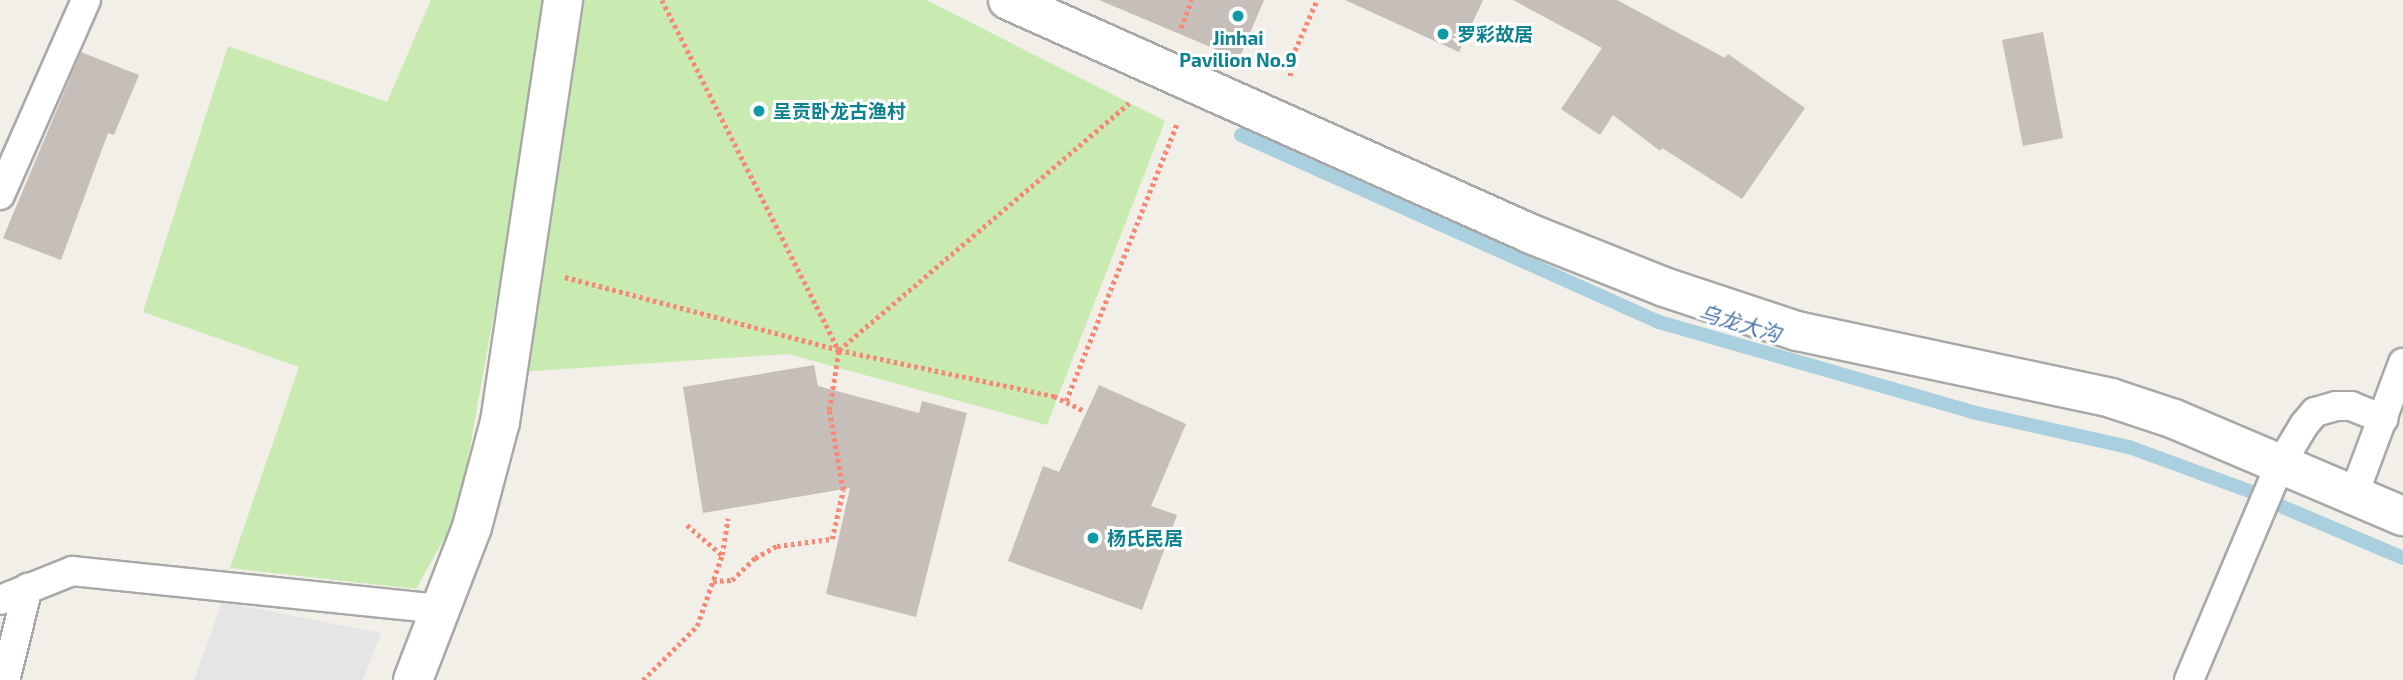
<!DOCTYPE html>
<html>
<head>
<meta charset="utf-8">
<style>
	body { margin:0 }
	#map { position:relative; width:2403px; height:680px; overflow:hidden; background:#f1efe8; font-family:"Exo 2","Noto Sans SC",sans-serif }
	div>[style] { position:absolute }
	.grass>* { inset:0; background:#c9eab0 }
	.parking>* { inset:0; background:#e5e5e5 }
	.stream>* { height:14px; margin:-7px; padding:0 7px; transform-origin:7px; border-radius:7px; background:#aacfde }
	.building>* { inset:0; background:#c6beb8 }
	.path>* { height:4.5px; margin-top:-2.25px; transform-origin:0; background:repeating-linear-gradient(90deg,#f88773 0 3.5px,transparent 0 7px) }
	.roads { filter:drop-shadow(2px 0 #a8a8a8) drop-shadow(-2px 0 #a8a8a8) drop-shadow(0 2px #a8a8a8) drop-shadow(0 -2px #a8a8a8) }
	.service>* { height:28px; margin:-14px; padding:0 14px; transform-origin:14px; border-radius:14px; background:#fff }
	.pedestrian>* { height:38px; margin:-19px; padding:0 19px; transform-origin:19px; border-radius:19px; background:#fff }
	.dots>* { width:19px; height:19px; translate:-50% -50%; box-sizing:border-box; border:4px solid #fff; border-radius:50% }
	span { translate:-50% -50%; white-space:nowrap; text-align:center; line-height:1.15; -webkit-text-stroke:6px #fff; paint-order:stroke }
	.culture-label { font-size:19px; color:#0d838f; font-weight:700 }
	.left { translate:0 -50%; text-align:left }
	.water-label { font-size:21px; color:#4b75a9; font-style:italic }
</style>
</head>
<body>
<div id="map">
	<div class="grass">
		<div style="clip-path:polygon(431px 0,550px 0,458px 514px,416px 589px,230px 568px,299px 367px,143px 312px,228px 46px,387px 102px)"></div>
		<div style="clip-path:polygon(581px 0,926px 0,1165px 121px,1047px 425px,788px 354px,520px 372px)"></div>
	</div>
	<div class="parking">
		<div style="clip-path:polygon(222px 602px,381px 633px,363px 680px,194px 680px)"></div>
	</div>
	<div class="stream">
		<div style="left:1241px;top:135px;width:458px;rotate:24.1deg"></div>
		<div style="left:1659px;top:322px;width:326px;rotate:16deg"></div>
		<div style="left:1972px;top:412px;width:161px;rotate:12.6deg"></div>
		<div style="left:2129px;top:447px;width:128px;rotate:20.1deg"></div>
		<div style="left:2283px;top:507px;width:130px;rotate:23deg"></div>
	</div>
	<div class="building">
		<div style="clip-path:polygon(1099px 0,1264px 0,1239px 59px)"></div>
		<div style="clip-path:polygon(1345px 0,1483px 0,1459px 52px)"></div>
		<div style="clip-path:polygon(1513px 0,1617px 0,1725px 58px,1728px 54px,1805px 108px,1742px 199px,1662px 148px,1660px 151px,1613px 115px,1600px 135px,1561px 109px,1602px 48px)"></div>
		<div style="clip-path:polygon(2043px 32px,2063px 138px,2023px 146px,2002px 40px)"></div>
		<div style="clip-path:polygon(81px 52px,139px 75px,114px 135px,108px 133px,61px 260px,3px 238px)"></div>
		<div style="clip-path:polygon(814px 365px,818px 386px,919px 413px,922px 401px,967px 413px,916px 617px,826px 594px,850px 488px,703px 513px,683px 387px)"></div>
		<div style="clip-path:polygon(1099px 385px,1186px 424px,1151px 506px,1177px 515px,1142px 610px,1008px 561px,1043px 466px,1059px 472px)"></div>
	</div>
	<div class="path">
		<div style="left:662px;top:0;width:392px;rotate:63.2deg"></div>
		<div style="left:839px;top:350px;width:381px;rotate:-40.4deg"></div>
		<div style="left:1181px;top:28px;width:30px;rotate:-70deg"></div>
		<div style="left:1290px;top:76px;width:19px;rotate:-84deg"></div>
		<div style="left:1292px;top:57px;width:62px;rotate:-66.3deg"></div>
		<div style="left:565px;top:277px;width:284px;rotate:14.9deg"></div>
		<div style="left:839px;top:350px;width:220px;rotate:12.1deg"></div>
		<div style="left:1054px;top:396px;width:34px;rotate:26deg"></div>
		<div style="left:1066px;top:401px;width:299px;rotate:-68.2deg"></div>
		<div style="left:687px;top:525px;width:46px;rotate:40.6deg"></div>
		<div style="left:713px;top:581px;width:19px;rotate:-3deg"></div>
		<div style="left:732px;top:580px;width:32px;rotate:-44deg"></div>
		<div style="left:755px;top:558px;width:25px;rotate:-29deg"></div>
		<div style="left:777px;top:546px;width:55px;rotate:-7.3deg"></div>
		<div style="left:832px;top:539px;width:50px;rotate:-77.3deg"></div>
		<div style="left:843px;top:490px;width:81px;rotate:-99.9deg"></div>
		<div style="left:829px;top:410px;width:61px;rotate:-80.5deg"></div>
		<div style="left:643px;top:680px;width:76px;rotate:-45deg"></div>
		<div style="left:697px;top:626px;width:75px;rotate:-70.6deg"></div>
		<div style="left:722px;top:555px;width:37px;rotate:-81deg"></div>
	</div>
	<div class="roads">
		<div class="service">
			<div style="left:0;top:195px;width:213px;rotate:-66.2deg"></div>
			<div style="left:2354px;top:494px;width:140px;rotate:-69.5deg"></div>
			<div style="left:0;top:600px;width:78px;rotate:-21.9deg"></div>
			<div style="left:72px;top:571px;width:369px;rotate:5.9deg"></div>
			<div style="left:5px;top:680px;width:95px;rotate:-76deg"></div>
			<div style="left:2189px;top:680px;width:233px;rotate:-67.1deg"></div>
			<div style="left:2280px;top:465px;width:47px;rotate:-59deg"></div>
			<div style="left:2304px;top:425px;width:17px;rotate:-50deg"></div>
			<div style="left:2315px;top:412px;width:22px;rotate:-16deg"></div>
			<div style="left:2336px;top:406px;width:15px"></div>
			<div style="left:2351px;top:406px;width:35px;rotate:22deg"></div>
		</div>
		<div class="pedestrian">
			<div style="left:1008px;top:0;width:573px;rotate:24.1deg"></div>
			<div style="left:1531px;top:234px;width:143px;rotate:21.7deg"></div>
			<div style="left:1664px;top:287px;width:140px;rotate:18.3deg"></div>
			<div style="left:1797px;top:331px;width:321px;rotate:12deg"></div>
			<div style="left:2111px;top:398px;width:66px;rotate:18.4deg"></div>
			<div style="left:2174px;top:419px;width:249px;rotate:23deg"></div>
			<div style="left:413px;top:680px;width:164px;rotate:-68.9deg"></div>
			<div style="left:472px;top:527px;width:109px;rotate:-75.1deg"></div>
			<div style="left:500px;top:422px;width:427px;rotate:-81.5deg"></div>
		</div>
	</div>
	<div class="dots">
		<div style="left:1238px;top:16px;background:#0f9aa8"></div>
		<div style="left:1443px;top:34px;background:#0f9aa8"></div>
		<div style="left:759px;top:111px;background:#0f9aa8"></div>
		<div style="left:1093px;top:538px;background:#0f9aa8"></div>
	</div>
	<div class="culture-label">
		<span class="left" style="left:1457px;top:34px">罗彩故居</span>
		<span style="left:1238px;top:49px">Jinhai<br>Pavilion No.9</span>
		<span class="left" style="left:773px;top:111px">呈贡卧龙古渔村</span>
		<span class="left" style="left:1107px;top:538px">杨氏民居</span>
	</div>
	<div class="water-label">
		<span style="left:1740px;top:323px;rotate:16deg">乌龙大沟</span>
	</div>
</div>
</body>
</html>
